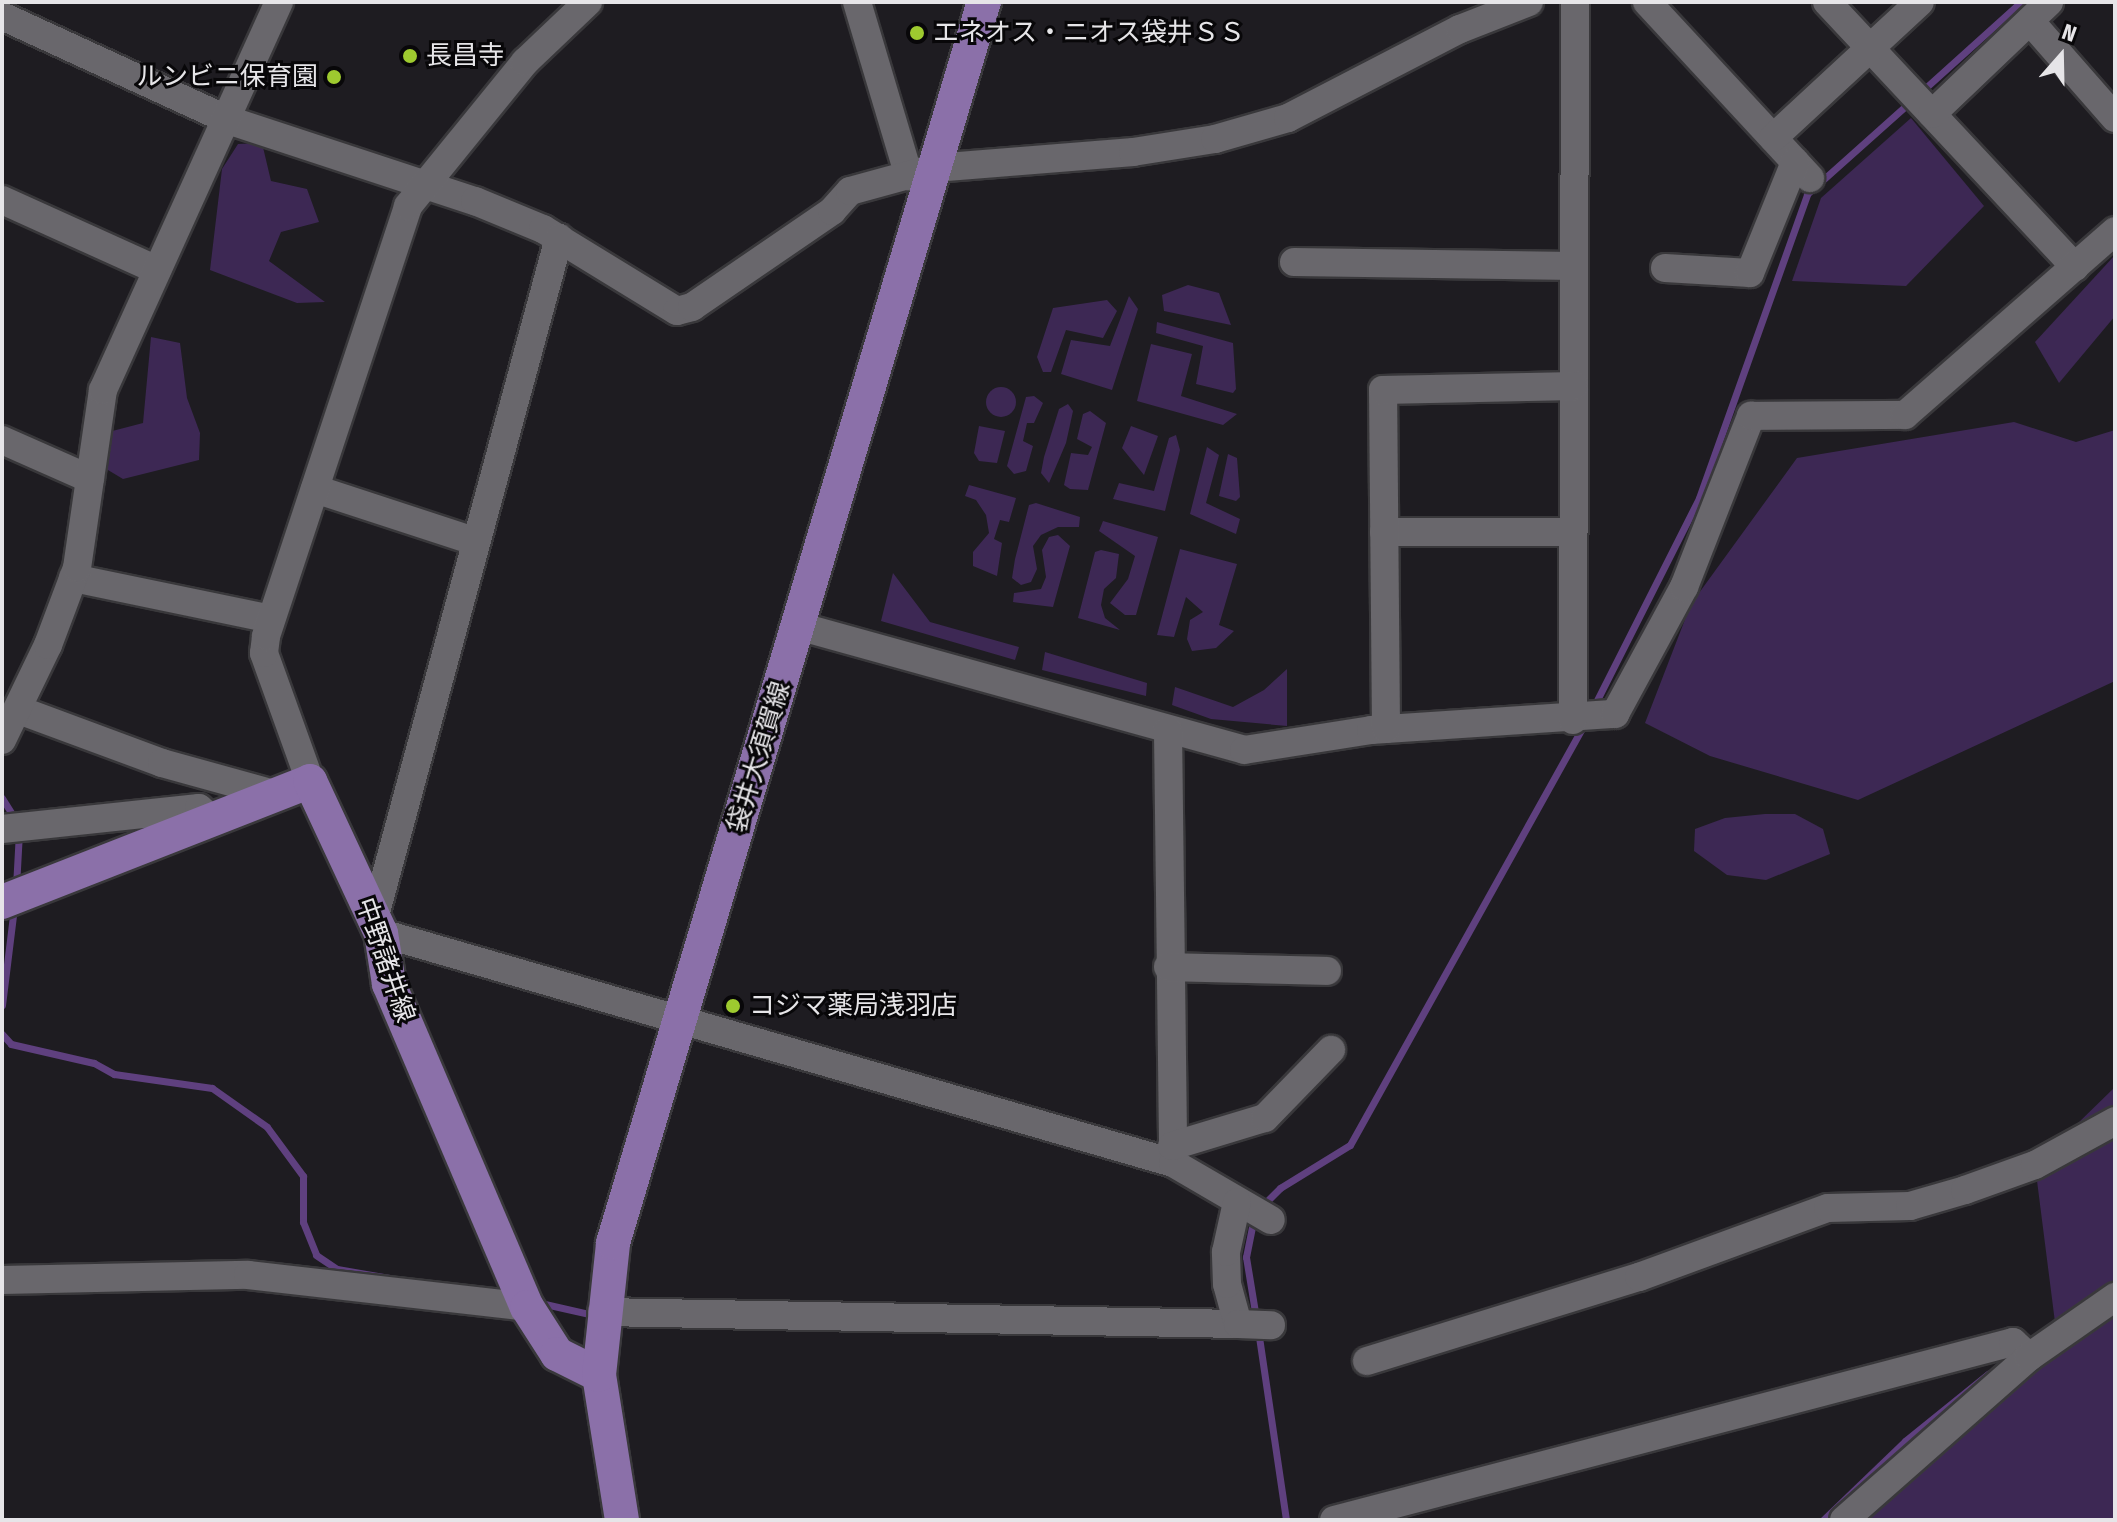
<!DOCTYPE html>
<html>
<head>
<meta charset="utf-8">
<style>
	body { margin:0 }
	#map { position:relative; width:2117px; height:1522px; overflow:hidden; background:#1e1c21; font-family:"Fira Sans Condensed","Noto Sans JP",sans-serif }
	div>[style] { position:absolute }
	.green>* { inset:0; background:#3d2854 }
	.round { border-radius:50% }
	.stream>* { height:7px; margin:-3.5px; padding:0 3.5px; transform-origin:3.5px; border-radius:3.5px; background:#5f407f }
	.roads { filter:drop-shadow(2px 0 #39383b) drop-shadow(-2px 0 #39383b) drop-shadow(0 2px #39383b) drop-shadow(0 -2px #39383b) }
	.minor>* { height:28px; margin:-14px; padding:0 14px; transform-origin:14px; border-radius:14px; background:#69676c }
	.major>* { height:34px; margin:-17px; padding:0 17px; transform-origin:17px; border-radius:17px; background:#8b70a9 }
	.dots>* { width:22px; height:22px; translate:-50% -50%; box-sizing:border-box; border:4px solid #080709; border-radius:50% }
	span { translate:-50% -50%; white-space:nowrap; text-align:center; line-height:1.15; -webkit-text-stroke:6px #080709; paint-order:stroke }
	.poi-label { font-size:26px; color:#e6e5e8 }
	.left { translate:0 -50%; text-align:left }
	.right { translate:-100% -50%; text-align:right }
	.street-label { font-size:26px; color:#e6e5e8 }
	.frame { position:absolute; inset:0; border:4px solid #e6e5e8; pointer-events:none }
	.north { position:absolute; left:2021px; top:16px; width:80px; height:80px; -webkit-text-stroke:6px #080709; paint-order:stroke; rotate:20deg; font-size:22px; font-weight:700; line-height:32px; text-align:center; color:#e6e5e8 }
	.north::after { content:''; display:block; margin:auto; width:28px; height:36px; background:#e6e5e8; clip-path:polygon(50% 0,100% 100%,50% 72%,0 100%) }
</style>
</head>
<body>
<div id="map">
	<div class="green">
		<div style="clip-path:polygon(1911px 118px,1984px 206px,1906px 286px,1792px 281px,1821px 198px)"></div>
		<div style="clip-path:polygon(262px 143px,271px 181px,307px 189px,319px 222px,281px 232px,269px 261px,325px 302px,297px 303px,210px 270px,222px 169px,238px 144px)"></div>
		<div style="clip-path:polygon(2115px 255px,2115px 316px,2059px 383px,2035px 342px)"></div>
		<div style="clip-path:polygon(1188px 285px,1219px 293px,1231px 325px,1164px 311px,1162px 295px)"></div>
		<div style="clip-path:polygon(1129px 296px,1138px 309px,1112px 390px,1061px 374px,1071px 340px,1110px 346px)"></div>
		<div style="clip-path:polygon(1107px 300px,1117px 311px,1103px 338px,1066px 330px,1051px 372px,1043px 372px,1037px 357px,1053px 308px)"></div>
		<div style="clip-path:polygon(1157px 322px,1233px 343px,1236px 389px,1233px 393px,1196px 384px,1203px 346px,1156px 333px)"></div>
		<div style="clip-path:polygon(151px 337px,180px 343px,187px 398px,200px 433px,199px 460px,123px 479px,93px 461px,97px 435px,143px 423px)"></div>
		<div style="clip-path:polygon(1151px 344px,1192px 354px,1181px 396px,1237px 414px,1223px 425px,1137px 401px)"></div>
		<div class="round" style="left:986px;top:387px;width:30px;height:30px"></div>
		<div style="clip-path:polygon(1034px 396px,1043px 403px,1034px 423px,1027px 423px,1023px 441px,1033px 446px,1026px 471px,1014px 474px,1007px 466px,1026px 397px)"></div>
		<div style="clip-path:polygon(1068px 404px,1073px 411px,1066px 443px,1049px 483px,1041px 473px,1044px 457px,1059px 409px)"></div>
		<div style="clip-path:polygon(1090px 411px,1106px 423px,1088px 490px,1070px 489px,1064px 485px,1071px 453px,1088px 455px,1092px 447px,1077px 439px,1083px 414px)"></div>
		<div style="clip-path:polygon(2014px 422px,2076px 442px,2115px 430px,2115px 681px,1858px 800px,1710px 756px,1645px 723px,1691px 604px,1797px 458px)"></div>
		<div style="clip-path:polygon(979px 426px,1005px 431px,997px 463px,979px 461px,974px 453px)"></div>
		<div style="clip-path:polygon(1131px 426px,1158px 436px,1144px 475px,1122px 448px)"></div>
		<div style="clip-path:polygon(1176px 435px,1180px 450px,1165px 511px,1113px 499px,1119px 483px,1154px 491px,1169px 438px)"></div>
		<div style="clip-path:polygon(1207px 447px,1219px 455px,1206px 503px,1240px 519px,1236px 534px,1190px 514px)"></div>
		<div style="clip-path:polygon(1228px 454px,1237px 458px,1240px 497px,1236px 501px,1219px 496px)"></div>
		<div style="clip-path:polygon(969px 485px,1016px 498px,1009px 522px,1000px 520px,994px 539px,1002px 543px,997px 576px,973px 566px,973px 552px,989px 533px,986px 515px,976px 500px,965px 496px)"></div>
		<div style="clip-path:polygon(1036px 503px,1080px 517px,1079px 527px,1058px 527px,1041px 535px,1033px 546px,1037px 569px,1031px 582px,1021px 585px,1012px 578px,1015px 559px,1029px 505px)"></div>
		<div style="clip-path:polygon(1103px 521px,1158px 537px,1136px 615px,1125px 615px,1110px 603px,1128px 579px,1135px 556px,1099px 531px)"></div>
		<div style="clip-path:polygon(1058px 535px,1070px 546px,1053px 607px,1013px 602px,1014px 593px,1041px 589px,1046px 577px,1042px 550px,1049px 537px)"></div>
		<div style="clip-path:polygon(1180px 549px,1237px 564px,1219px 625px,1234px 631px,1216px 648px,1192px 651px,1187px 639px,1190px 620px,1203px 612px,1186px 597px,1174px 637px,1157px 635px)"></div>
		<div style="clip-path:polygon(1101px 550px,1119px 554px,1116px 578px,1104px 589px,1101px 605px,1105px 618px,1120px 630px,1078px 618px,1095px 552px)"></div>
		<div style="clip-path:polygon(893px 573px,930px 622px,1019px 647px,1015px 660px,881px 621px)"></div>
		<div style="clip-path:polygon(1045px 652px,1147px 683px,1146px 696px,1042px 670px)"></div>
		<div style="clip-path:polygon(1287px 669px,1287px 726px,1211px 719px,1172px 705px,1175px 687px,1233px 707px,1264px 690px)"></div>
		<div style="clip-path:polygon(1765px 814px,1795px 814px,1823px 829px,1830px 854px,1766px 880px,1727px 875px,1694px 851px,1695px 829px,1725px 818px)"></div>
		<div style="clip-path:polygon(2115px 1087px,2115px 1520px,1868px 1520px,2057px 1338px,2035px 1165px)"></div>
	</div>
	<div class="stream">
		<div style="left:1922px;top:91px;width:133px;rotate:-42deg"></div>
		<div style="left:1593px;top:708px;width:235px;rotate:-63.2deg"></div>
		<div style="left:1699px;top:498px;width:323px;rotate:-70.4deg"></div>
		<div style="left:1807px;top:194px;width:141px;rotate:-41.8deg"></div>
		<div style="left:2px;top:798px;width:26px;rotate:58deg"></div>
		<div style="left:16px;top:887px;width:55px;rotate:-86.9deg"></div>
		<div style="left:2px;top:1005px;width:99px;rotate:-83deg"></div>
		<div style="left:2px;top:1034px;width:13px;rotate:48deg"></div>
		<div style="left:11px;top:1044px;width:85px;rotate:12.9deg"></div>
		<div style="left:94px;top:1063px;width:23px;rotate:29deg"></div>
		<div style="left:114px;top:1074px;width:99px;rotate:8.1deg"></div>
		<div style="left:212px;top:1088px;width:67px;rotate:35.3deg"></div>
		<div style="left:267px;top:1127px;width:61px;rotate:53.7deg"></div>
		<div style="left:303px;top:1176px;width:46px;rotate:90deg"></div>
		<div style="left:303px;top:1222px;width:35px;rotate:68deg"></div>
		<div style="left:316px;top:1255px;width:25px;rotate:34deg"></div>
		<div style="left:337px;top:1269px;width:53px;rotate:9.8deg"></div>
		<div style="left:1261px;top:1207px;width:27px;rotate:-45deg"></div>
		<div style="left:1280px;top:1188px;width:82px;rotate:-31.6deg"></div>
		<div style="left:1350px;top:1145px;width:479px;rotate:-60.9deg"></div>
		<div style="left:1254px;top:1217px;width:41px;rotate:101.3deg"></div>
		<div style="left:1246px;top:1257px;width:62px;rotate:80.7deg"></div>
		<div style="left:536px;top:1302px;width:64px;rotate:12.7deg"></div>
		<div style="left:1258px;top:1330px;width:192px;rotate:81.6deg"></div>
		<div style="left:1823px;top:1520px;width:114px;rotate:-43.9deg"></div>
		<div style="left:1905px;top:1441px;width:107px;rotate:-38.9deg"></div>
	</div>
	<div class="roads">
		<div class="minor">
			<div style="left:857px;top:2px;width:182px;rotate:73.4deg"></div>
			<div style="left:1647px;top:2px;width:240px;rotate:47.2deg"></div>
			<div style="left:1827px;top:2px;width:363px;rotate:46.9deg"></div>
			<div style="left:2px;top:16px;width:249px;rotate:24.7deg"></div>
			<div style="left:228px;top:120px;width:260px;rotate:18.2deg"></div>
			<div style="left:475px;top:201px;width:74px;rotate:22.4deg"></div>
			<div style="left:543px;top:229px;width:157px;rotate:31.5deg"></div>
			<div style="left:677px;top:311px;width:16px;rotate:-15deg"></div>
			<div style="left:692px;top:307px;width:170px;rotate:-34.4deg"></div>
			<div style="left:832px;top:211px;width:27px;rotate:-48deg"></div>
			<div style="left:850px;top:191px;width:87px;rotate:-15.3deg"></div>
			<div style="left:934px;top:168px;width:200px;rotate:-4.6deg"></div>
			<div style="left:1133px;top:152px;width:83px;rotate:-9deg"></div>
			<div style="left:1215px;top:139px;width:76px;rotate:-16deg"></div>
			<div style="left:1288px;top:118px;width:194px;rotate:-27.4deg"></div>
			<div style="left:1460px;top:29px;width:74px;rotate:-21.4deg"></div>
			<div style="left:2030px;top:21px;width:129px;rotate:48.8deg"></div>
			<div style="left:1932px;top:114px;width:162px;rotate:-43.7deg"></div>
			<div style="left:1773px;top:138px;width:200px;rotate:-42.8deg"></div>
			<div style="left:2px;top:200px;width:170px;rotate:24.3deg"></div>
			<div style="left:1294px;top:262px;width:280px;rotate:0.8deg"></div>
			<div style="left:1665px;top:268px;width:85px;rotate:3.4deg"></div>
			<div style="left:1750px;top:273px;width:120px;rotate:-67.9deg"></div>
			<div style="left:2px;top:440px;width:96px;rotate:23.9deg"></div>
			<div style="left:315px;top:489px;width:167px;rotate:18.1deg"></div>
			<div style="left:1384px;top:532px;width:189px"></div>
			<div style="left:73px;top:578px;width:202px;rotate:11.7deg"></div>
			<div style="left:798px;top:626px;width:463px;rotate:15.5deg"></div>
			<div style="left:1244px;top:750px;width:129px;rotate:-8.9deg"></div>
			<div style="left:1371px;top:730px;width:245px;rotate:-3.8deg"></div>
			<div style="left:1615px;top:714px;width:145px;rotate:-61.5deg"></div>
			<div style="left:1684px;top:587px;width:184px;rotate:-68.6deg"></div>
			<div style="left:1751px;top:416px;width:154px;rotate:-0.4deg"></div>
			<div style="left:1905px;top:415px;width:279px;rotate:-41.2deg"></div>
			<div style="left:19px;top:710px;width:153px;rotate:20.3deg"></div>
			<div style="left:162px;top:763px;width:119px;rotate:15.5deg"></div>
			<div style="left:1573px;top:720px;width:718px;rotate:-89.84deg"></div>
			<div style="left:1386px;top:729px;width:339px;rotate:-90.5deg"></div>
			<div style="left:1383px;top:390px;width:191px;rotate:-1.2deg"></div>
			<div style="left:1168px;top:730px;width:433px;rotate:89.3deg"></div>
			<div style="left:2px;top:740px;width:106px;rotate:-64.2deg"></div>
			<div style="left:48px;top:645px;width:82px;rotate:-69.4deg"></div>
			<div style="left:77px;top:568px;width:180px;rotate:-81.7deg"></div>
			<div style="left:103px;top:390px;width:426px;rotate:-65.6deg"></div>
			<div style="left:310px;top:781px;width:136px;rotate:-109.8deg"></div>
			<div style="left:264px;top:653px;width:17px;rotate:-83deg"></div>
			<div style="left:266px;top:636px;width:453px;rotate:-71.7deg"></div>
			<div style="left:408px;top:206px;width:186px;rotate:-50.9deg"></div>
			<div style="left:525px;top:62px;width:87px;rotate:-43.6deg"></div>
			<div style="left:2px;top:829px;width:198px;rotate:-6.1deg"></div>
			<div style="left:199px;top:808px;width:20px;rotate:41deg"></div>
			<div style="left:374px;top:919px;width:706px;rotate:-74.8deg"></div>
			<div style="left:381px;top:933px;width:825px;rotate:16.19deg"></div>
			<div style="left:1173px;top:1163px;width:113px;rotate:30.2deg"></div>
			<div style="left:1168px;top:967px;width:159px;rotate:1.4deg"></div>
			<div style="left:1172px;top:1146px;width:97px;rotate:-16.8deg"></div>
			<div style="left:1265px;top:1118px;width:95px;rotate:-45.9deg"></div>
			<div style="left:2px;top:1280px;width:246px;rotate:-1.2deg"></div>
			<div style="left:248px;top:1275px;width:281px;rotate:6.5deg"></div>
			<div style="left:602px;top:1312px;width:636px;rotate:1.08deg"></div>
			<div style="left:1238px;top:1324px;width:41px;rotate:-105.4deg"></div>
			<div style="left:1227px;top:1284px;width:32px;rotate:-92deg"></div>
			<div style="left:1226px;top:1252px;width:51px;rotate:-77.6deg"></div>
			<div style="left:1238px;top:1324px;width:33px;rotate:2deg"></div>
			<div style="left:1367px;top:1361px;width:285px;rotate:-17.2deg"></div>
			<div style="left:1639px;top:1277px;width:201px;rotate:-20.1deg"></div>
			<div style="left:1828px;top:1208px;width:82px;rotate:-1.4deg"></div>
			<div style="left:1910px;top:1206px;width:57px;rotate:-16.2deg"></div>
			<div style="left:1965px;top:1190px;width:74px;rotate:-19.7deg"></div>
			<div style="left:2035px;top:1165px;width:91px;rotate:-28.8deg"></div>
			<div style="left:1334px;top:1520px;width:702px;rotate:-14.69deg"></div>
			<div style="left:2013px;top:1342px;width:22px;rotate:43deg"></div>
			<div style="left:1844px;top:1520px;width:247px;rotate:-41.4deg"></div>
			<div style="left:2029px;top:1357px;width:105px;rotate:-34.9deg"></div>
		</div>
		<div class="major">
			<div style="left:2px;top:902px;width:331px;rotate:-21.4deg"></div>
			<div style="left:310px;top:781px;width:168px;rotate:65deg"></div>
			<div style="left:381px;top:933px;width:52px;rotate:81.1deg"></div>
			<div style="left:389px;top:984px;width:351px;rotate:66.9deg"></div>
			<div style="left:527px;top:1307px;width:56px;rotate:57.4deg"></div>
			<div style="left:557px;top:1354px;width:47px;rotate:26.6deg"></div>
			<div style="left:622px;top:1520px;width:147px;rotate:-99deg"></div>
			<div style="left:599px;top:1375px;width:133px;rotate:-83.9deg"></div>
			<div style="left:613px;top:1243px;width:1295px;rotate:-73.36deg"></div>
		</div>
	</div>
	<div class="dots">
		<div style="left:917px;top:33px;background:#9eca2f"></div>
		<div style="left:410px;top:56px;background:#9eca2f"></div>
		<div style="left:334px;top:77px;background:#9eca2f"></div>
		<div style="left:733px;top:1006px;background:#9eca2f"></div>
	</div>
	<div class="poi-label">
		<span class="left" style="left:933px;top:33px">エネオス・ニオス袋井ＳＳ</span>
		<span class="left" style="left:426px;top:56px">長昌寺</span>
		<span class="right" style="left:318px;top:77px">ルンビニ保育園</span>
		<span class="left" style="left:749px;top:1006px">コジマ薬局浅羽店</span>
	</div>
	<div class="street-label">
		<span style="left:759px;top:757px;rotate:-73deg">袋井大須賀線</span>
		<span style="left:385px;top:960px;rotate:71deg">中野諸井線</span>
	</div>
	<div class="frame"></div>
	<div class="north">N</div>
</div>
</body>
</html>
